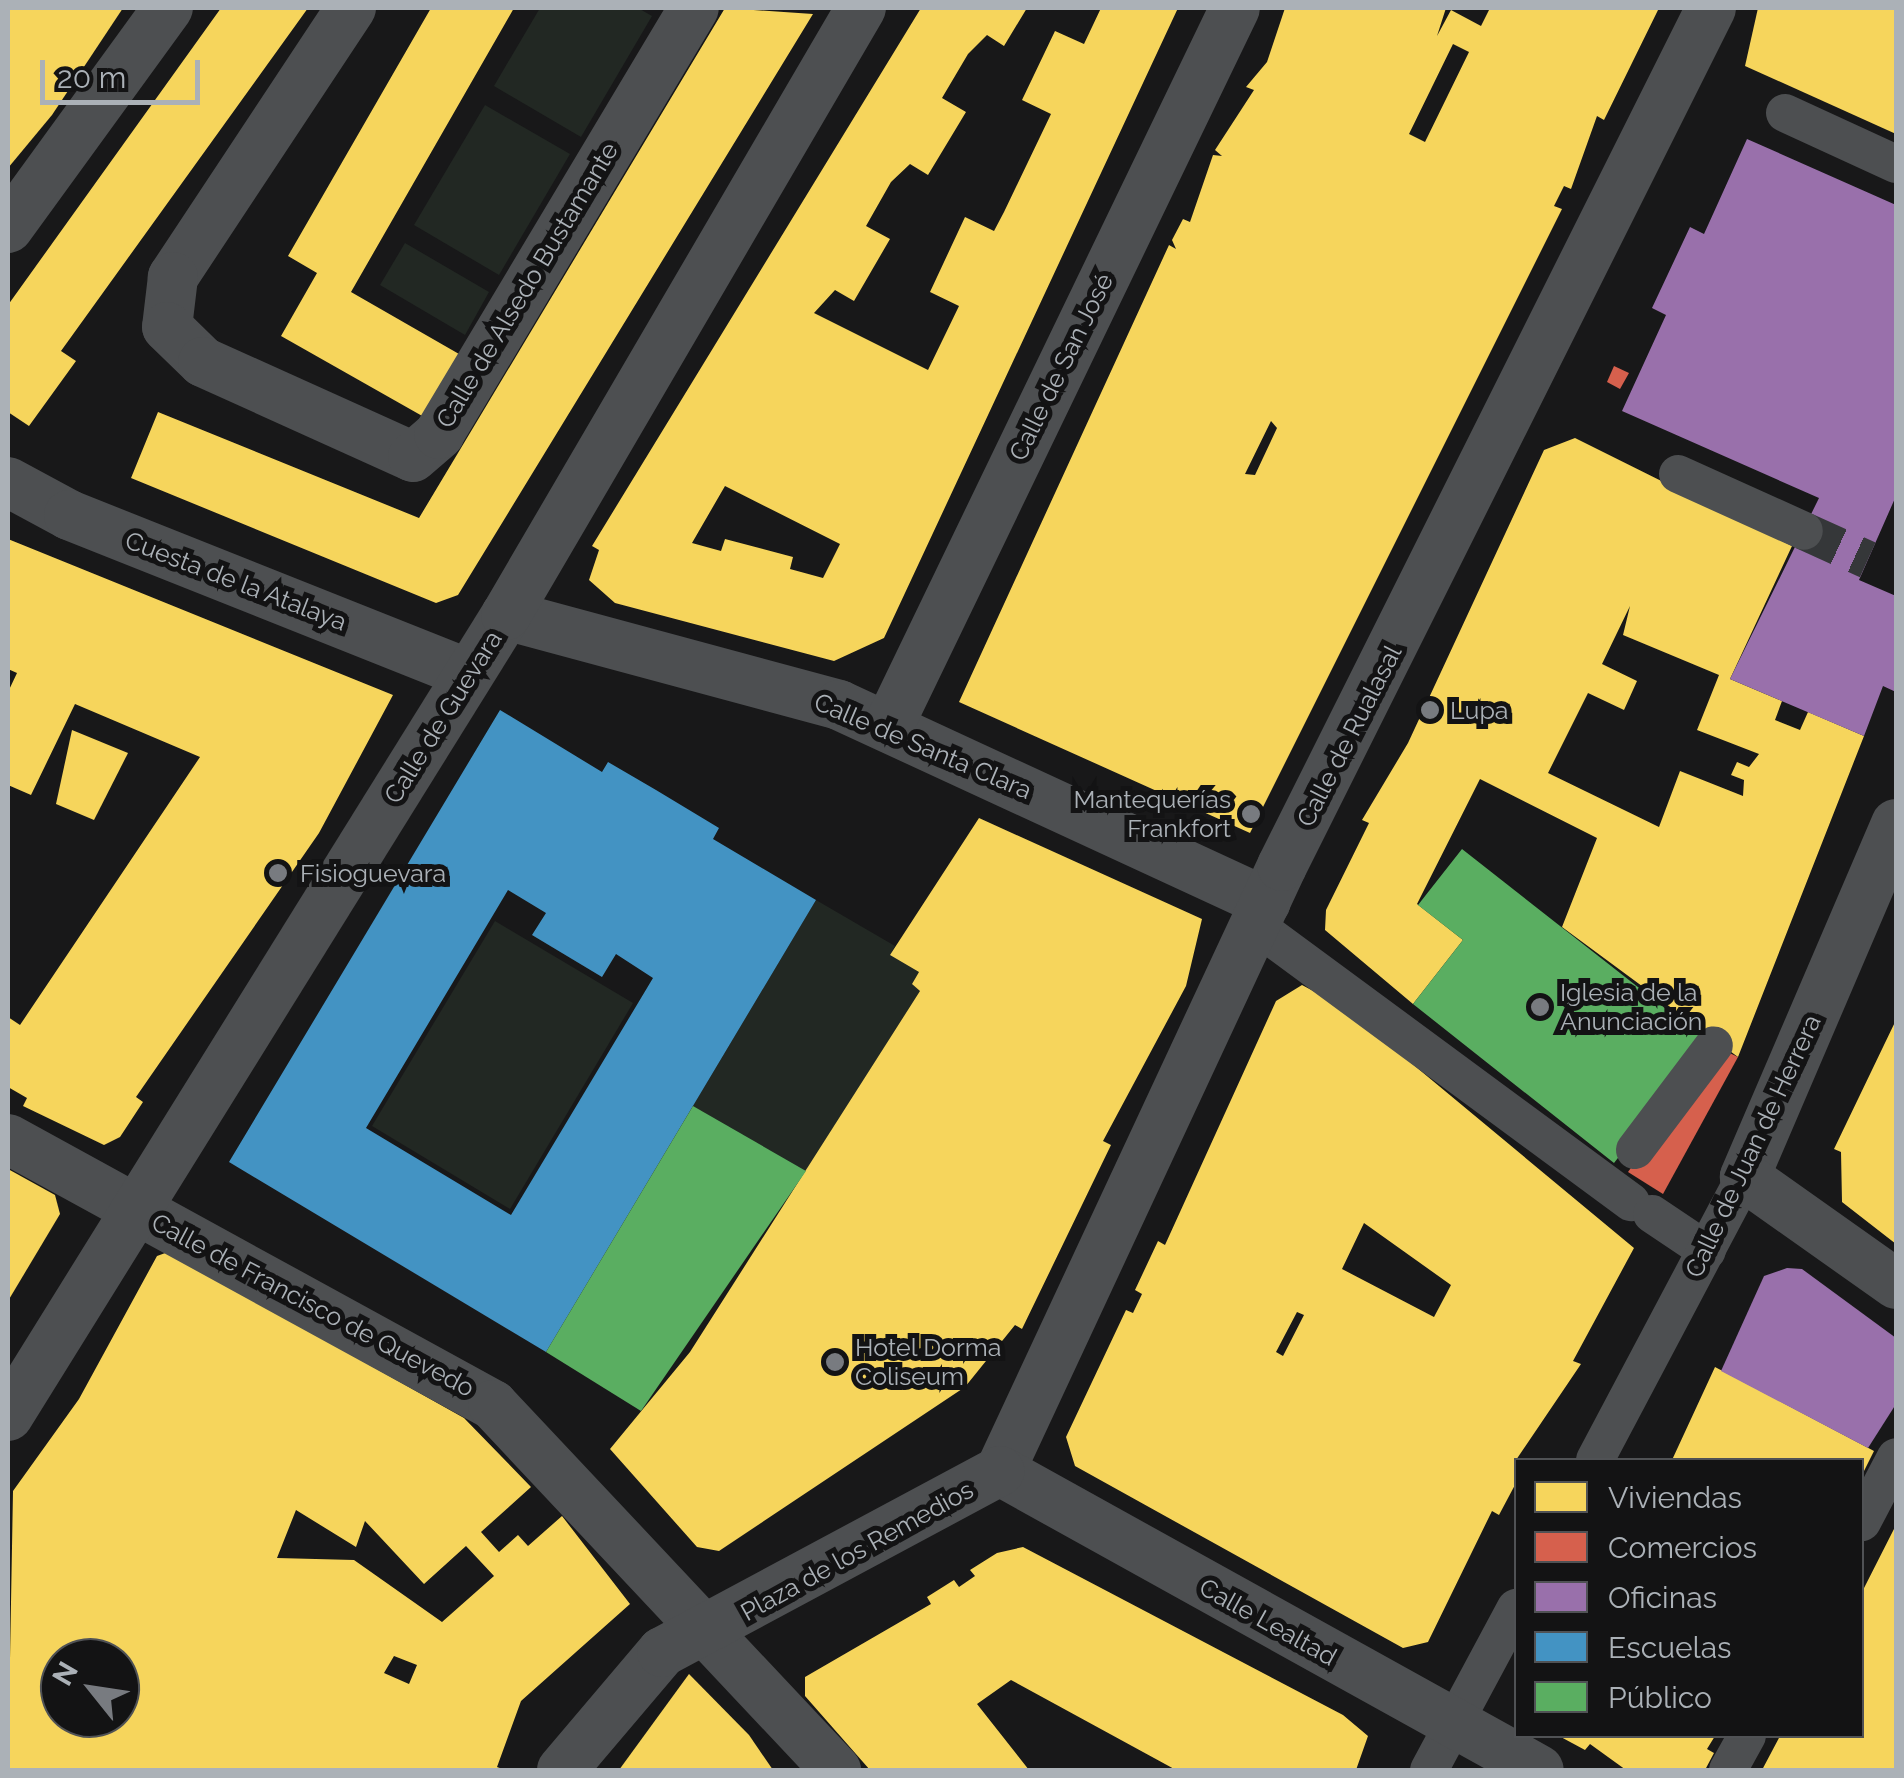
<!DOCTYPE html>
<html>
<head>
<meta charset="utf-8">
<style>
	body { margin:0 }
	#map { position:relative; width:1904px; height:1778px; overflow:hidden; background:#181819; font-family:Raleway,sans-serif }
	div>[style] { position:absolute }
	.green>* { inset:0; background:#222823 }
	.homes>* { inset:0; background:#f6d55c }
	.shops>* { inset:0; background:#d6604d }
	.offices>* { inset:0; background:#9970ab }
	.schools>* { inset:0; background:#4393c3 }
	.public>* { inset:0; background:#5aae61 }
	.pedestrian-tunnel>* { height:38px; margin-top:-19px; transform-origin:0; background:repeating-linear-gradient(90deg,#353739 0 38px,transparent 0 57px) }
	.pedestrian>* { height:38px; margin:-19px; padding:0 19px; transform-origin:19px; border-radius:19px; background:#4d4f51 }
	.minor>* { height:50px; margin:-25px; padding:0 25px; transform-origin:25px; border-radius:25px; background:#4d4f51 }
	.dots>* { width:28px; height:28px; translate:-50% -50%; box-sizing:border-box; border:5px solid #131314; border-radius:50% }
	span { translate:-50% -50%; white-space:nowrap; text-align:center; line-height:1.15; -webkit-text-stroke:10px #131314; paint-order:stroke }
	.street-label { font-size:25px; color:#abb1b7 }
	.poi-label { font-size:25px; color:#abb1b7 }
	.left { translate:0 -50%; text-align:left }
	.right { translate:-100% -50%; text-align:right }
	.frame { position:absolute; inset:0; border:10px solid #abb1b7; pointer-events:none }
	.legend { position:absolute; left:1514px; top:1458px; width:350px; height:280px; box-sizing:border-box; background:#131314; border:2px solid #505255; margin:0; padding:12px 18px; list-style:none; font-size:30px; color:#abb1b7 }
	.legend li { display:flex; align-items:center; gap:20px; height:50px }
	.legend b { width:50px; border:2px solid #505255 }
	.north { position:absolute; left:40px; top:1638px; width:100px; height:100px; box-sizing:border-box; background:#131314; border:2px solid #505255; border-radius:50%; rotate:300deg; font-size:28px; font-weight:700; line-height:40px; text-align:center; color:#abb1b7 }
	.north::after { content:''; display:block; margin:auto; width:35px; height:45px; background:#787b80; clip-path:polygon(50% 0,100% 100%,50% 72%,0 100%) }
	.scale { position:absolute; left:40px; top:60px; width:160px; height:45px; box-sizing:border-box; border:5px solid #abb1b7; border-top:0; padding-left:12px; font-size:30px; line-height:35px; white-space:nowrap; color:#abb1b7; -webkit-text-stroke:8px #131314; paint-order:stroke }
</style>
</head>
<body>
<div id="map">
	<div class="green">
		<div style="clip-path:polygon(540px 8px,638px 8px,652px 16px,581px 137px,494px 86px)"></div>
		<div style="clip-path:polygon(485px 105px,570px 154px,499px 275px,414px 225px)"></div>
		<div style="clip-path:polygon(405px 243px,489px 292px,465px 335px,380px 285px)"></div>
		<div style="clip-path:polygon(816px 900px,895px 946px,890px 955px,919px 972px,912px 984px,920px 991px,806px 1171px,693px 1106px)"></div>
		<div style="clip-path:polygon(495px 921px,633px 1003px,510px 1209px,372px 1126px)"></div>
	</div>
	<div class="homes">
		<div style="clip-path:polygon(123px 8px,52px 115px,8px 168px,9px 8px)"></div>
		<div style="clip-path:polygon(221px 8px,308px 8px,61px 351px,76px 361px,29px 426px,8px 412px,8px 305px)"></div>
		<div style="clip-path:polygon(431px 8px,514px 8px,351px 292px,459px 354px,424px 417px,281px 336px,317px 273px,288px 256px)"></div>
		<div style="clip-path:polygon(725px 8px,813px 14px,458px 595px,436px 603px,131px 478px,158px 412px,419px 518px)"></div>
		<div style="clip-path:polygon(evenodd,921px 8px,1027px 8px,1004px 46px,987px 35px,968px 54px,942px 98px,966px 112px,928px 175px,910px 164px,891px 182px,866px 226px,890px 239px,854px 301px,835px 290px,814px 313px,928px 370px,959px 306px,930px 292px,965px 217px,994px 231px,1004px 212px,1051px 114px,1022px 100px,1055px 31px,1084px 44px,1101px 8px,1178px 8px,884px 638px,834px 661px,615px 603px,589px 580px,599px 550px,592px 546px,921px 8px,725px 486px,840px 544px,823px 578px,790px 569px,793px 557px,725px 539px,721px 551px,692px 543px,725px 486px)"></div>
		<div style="clip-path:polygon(evenodd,1285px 8px,1446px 8px,1437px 36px,1451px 10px,1481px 26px,1490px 8px,1659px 8px,1604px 120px,1597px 116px,1571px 189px,1564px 186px,1554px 206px,1562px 209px,1250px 833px,959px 702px,1169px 245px,1176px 249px,1172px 240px,1183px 219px,1190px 222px,1213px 155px,1222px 156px,1215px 150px,1254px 90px,1246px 87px,1267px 62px,1285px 8px,1453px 44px,1469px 52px,1425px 142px,1409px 134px,1453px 44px,1285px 8px,1271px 421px,1277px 428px,1255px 475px,1245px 474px,1271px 421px)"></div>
		<div style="clip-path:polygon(1758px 8px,1896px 8px,1896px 134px,1745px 66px)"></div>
		<div style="clip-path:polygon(evenodd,1575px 438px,1792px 546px,1730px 679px,1782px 701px,1775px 720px,1800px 730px,1808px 712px,1864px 736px,1738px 1057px,1562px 927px,1597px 838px,1480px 779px,1417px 904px,1463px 940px,1413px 1004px,1325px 930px,1326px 910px,1369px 823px,1362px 820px,1408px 743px,1544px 450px,1575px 438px,1630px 606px,1623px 635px,1719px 675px,1697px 730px,1759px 754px,1749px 767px,1737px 762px,1731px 775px,1744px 780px,1743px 796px,1680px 771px,1659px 827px,1548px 773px,1588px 693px,1624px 710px,1637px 681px,1602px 664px,1630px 606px)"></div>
		<div style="clip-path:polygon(8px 539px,393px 695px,319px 833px,136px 1097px,143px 1102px,120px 1137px,104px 1145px,23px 1106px,27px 1098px,8px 1087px,8px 1017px,20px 1025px,200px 757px,75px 704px,31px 795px,8px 785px,8px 692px,17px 673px,8px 669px)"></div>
		<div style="clip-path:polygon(72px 730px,128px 753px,94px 820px,56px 804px)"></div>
		<div style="clip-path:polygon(979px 818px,1202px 919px,1186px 986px,1103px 1141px,1111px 1145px,1022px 1329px,1015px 1325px,965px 1387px,719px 1551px,697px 1547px,610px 1449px,690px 1352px,920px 991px,912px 984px,919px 972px,890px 955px)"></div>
		<div style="clip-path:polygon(evenodd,1302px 985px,1345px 1008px,1634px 1248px,1573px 1361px,1581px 1364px,1516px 1460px,1516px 1483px,1499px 1515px,1492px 1511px,1428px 1642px,1403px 1648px,1075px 1466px,1066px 1437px,1126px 1310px,1133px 1313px,1142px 1294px,1135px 1290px,1158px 1241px,1165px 1245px,1276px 1001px,1302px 985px,1364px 1223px,1451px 1285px,1434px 1317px,1342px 1269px,1364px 1223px,1302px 985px,1297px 1312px,1304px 1315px,1283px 1356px,1276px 1352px,1297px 1312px)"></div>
		<div style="clip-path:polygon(1896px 1020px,1896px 1244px,1842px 1202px,1841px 1152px,1834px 1149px)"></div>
		<div style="clip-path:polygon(8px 1169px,55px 1195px,60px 1214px,8px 1301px)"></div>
		<div style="clip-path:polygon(evenodd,168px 1252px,464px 1418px,531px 1487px,481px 1532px,499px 1552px,518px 1535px,528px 1546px,562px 1516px,630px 1604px,521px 1701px,497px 1767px,505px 1770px,8px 1770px,13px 1491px,79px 1399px,157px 1256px,168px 1252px,296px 1510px,356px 1547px,365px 1521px,424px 1584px,466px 1546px,494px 1576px,442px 1622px,354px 1560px,277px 1558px,296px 1510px,168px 1252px,394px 1656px,417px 1665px,409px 1684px,384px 1673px,394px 1656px,168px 1252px,60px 1658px,120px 1658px,120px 1718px,60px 1718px,60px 1658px)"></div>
		<div style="clip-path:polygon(1715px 1367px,1874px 1451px,1862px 1475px,1862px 1460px,1672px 1460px)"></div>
		<div style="clip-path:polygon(1896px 1525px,1896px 1770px,1762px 1770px,1780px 1736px,1862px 1736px,1862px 1592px)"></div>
		<div style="clip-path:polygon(1023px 1547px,1343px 1715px,1368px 1736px,1356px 1770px,1176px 1770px,1011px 1680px,977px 1704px,1029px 1770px,870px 1770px,805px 1696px,805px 1677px,931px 1604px,927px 1597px,954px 1580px,959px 1587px,975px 1576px,970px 1570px,997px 1553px)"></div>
		<div style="clip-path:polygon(689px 1674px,749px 1735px,773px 1770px,619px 1770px)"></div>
		<div style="clip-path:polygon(1559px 1736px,1715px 1736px,1707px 1749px,1714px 1753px,1705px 1770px,1626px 1770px,1590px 1744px,1585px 1750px)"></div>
	</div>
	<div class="shops">
		<div style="clip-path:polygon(1614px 366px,1629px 373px,1620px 389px,1607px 382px)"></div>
		<div style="clip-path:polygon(1717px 1047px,1738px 1057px,1663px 1194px,1628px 1172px)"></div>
	</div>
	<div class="offices">
		<div style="clip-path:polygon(1747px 139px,1896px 205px,1896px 496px,1859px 580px,1896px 596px,1896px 692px,1883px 686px,1864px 736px,1730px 679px,1819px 498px,1622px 411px,1666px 315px,1652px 308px,1690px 227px,1704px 234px)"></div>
		<div style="clip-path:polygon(1787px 1268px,1802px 1269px,1896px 1338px,1896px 1404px,1868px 1448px,1721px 1371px,1764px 1276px)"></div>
	</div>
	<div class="schools">
		<div style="clip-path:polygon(evenodd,500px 710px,602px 772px,608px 762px,656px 790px,719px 828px,713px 839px,816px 900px,546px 1352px,229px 1162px,500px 710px,508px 890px,546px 913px,532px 935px,602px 977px,616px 954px,653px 978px,511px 1215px,366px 1128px,508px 890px)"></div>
	</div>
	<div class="public">
		<div style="clip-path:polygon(1462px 849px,1708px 1042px,1614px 1163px,1413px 1004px,1463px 940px,1418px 905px)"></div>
		<div style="clip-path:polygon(693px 1106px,806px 1171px,641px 1411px,546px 1352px)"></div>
	</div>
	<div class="pedestrian-tunnel">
		<div style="left:1804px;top:531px;width:70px;rotate:24.4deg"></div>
	</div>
	<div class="pedestrian">
		<div style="left:1785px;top:113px;width:122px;rotate:24.7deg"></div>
		<div style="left:1678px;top:474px;width:138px;rotate:24.3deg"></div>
		<div style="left:1255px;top:925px;width:467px;rotate:36.4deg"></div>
		<div style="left:1635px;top:1150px;width:131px;rotate:-53deg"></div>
		<div style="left:1652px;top:1214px;width:66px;rotate:33.9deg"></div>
		<div style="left:1595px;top:1460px;width:320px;rotate:-62.1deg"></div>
		<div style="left:1862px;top:1522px;width:73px;rotate:-62.4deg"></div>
		<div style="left:1429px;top:1770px;width:184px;rotate:-61.8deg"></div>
		<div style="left:1728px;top:1770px;width:39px;rotate:-61deg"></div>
	</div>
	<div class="minor">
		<div style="left:351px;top:8px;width:323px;rotate:123.5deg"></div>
		<div style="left:173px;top:277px;width:50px;rotate:96.8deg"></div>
		<div style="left:167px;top:327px;width:50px;rotate:44.2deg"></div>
		<div style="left:203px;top:362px;width:230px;rotate:24.3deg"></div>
		<div style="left:413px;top:457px;width:35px;rotate:-41deg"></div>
		<div style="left:439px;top:434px;width:496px;rotate:-59.1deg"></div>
		<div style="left:8px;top:228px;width:272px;rotate:-54deg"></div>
		<div style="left:8px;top:482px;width:69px;rotate:28.4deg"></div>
		<div style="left:69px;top:515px;width:430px;rotate:21.7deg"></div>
		<div style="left:506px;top:615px;width:345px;rotate:15.1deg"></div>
		<div style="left:839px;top:705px;width:470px;rotate:24.8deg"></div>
		<div style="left:888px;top:727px;width:798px;rotate:-64.24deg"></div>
		<div style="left:1896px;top:824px;width:384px;rotate:113.2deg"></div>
		<div style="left:1745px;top:1177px;width:185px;rotate:35.3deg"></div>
		<div style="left:8px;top:1139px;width:553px;rotate:28.74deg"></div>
		<div style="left:493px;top:1405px;width:501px;rotate:46.78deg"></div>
		<div style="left:8px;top:1416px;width:943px;rotate:-58.13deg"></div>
		<div style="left:506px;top:615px;width:703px;rotate:-59.68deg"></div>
		<div style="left:1000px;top:1471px;width:667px;rotate:-65.01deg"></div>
		<div style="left:1282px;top:866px;width:959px;rotate:-63.43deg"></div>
		<div style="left:1000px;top:1471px;width:616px;rotate:29.02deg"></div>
		<div style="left:562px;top:1770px;width:155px;rotate:-49.7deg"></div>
		<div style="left:662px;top:1652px;width:383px;rotate:-28.2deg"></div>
	</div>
	<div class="dots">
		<div style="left:1430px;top:710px;background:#787b80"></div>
		<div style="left:1251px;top:814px;background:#787b80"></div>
		<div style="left:278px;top:873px;background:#787b80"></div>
		<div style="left:1540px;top:1007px;background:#787b80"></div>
		<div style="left:835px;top:1362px;background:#787b80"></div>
	</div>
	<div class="street-label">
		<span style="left:527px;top:285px;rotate:-59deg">Calle de Alsedo Bustamante</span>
		<span style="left:1061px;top:367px;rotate:-64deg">Calle de San José</span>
		<span style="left:236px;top:581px;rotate:21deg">Cuesta de la Atalaya</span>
		<span style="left:443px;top:717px;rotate:-58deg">Calle de Guevara</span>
		<span style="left:1349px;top:736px;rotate:-63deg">Calle de Rualasal</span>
		<span style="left:923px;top:746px;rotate:23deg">Calle de Santa Clara</span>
		<span style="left:1753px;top:1146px;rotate:-65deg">Calle de Juan de Herrera</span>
		<span style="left:313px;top:1305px;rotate:28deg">Calle de Francisco de Quevedo</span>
		<span style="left:857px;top:1551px;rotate:-29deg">Plaza de los Remedios</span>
		<span style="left:1268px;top:1622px;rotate:29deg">Calle Lealtad</span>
	</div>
	<div class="poi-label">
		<span class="left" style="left:1450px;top:710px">Lupa</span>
		<span class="right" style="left:1231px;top:814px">Mantequerías<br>Frankfort</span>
		<span class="left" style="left:300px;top:873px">Fisioguevara</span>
		<span class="left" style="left:1560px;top:1007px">Iglesia de la<br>Anunciación</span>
		<span class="left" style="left:855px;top:1362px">Hotel Dorma<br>Coliseum</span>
	</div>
	<div class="frame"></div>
	<ul class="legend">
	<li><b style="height:28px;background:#f6d55c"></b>Viviendas</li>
	<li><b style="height:28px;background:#d6604d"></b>Comercios</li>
	<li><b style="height:28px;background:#9970ab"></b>Oficinas</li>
	<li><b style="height:28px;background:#4393c3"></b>Escuelas</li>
	<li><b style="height:28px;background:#5aae61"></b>Público</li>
	</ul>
	<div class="north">N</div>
	<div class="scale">20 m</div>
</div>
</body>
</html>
